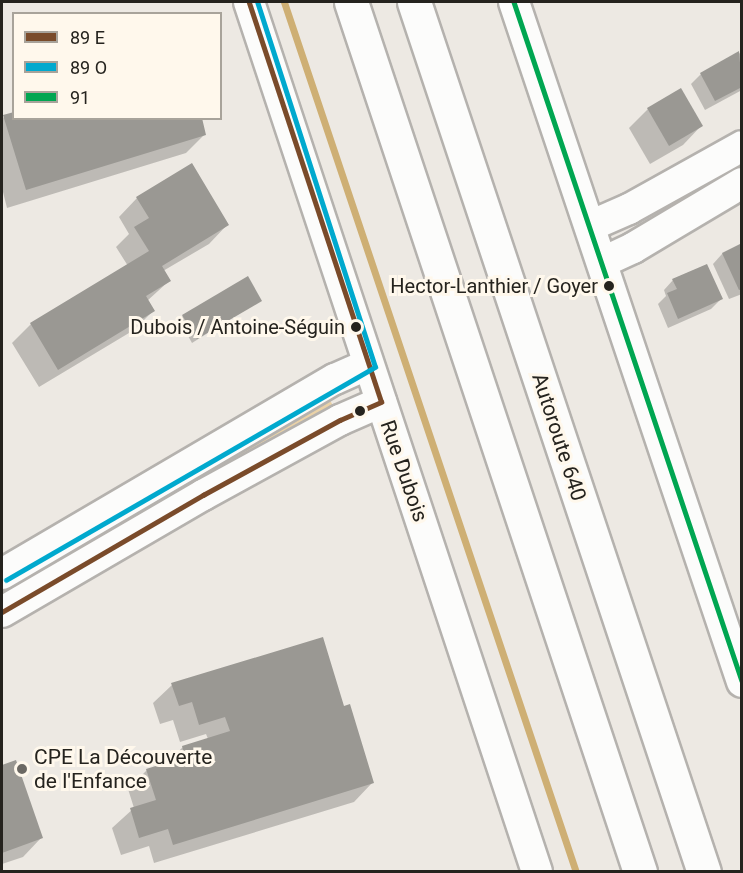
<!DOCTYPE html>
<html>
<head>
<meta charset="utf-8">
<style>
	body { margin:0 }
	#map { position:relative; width:743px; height:873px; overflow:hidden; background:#ede9e3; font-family:Roboto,sans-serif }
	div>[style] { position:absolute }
	.green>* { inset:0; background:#ead2a7 }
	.shadow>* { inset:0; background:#0003 }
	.stream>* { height:7px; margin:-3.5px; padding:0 3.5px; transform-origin:3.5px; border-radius:3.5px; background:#ceaf74 }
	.building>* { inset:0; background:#9a9893 }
	.roads { filter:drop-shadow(2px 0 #b5b2ae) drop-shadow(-2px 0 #b5b2ae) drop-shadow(0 2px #b5b2ae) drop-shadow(0 -2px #b5b2ae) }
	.minor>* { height:30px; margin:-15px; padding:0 15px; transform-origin:15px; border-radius:15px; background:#fcfcfb }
	.highway>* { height:33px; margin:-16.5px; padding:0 16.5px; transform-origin:16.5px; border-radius:16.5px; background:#fcfcfb }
	.bus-1>* { height:4.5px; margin:-2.25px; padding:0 2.25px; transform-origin:2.25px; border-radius:2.25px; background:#7a4b2a }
	.bus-2>* { height:4.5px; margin:-2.25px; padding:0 2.25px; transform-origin:2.25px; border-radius:2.25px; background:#00a9ce }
	.bus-3>* { height:4.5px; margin:-2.25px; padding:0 2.25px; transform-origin:2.25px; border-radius:2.25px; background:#00a651 }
	.dots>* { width:16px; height:16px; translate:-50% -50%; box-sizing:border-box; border:3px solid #fff8ec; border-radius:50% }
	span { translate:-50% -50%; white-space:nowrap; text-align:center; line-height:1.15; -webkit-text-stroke:6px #fff8ec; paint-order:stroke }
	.bus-label { font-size:20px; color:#25231e }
	.right { translate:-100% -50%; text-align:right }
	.street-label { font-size:21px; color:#25231e }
	.poi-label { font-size:21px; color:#25231e }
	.left { translate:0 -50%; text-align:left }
	.frame { position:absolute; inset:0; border:3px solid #25231e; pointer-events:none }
	.legend { position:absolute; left:12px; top:12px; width:210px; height:108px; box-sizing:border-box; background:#fff8ec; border:2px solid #a8a39a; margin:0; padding:8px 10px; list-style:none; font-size:18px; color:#25231e }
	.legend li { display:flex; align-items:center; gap:12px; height:30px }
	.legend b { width:30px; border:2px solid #a8a39a }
</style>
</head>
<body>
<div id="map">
	<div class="green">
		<div style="clip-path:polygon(328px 397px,335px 409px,134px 524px,128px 513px)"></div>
		<div style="clip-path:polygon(67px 548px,73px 560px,2px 601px,2px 585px)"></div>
	</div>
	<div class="shadow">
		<div style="clip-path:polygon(739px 53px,742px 55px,742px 90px,705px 110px,691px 84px,701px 74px)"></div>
		<div style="clip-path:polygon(648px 109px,701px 126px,683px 145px,650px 164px,629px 128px)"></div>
		<div style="clip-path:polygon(4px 117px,14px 118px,205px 134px,186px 153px,7px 208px,2px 188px,2px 119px)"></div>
		<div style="clip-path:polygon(137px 198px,227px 225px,209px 244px,163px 271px,169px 281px,147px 301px,153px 311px,134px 330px,39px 387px,12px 343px,31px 324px,128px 266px,116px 247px,129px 234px,119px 217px)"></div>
		<div style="clip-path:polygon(742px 245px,742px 294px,729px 299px,713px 264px,722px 254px)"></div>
		<div style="clip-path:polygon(673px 280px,721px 299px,711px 309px,668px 328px,658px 304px,666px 296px,664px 290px)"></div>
		<div style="clip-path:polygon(260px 300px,192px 343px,179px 320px,183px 316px)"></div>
		<div style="clip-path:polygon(172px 685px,343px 707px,372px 783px,354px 802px,154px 863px,149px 846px,121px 855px,112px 828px,134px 808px,128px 789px,147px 770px,165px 764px,183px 747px,208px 739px,206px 734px,180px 742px,173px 720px,160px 724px,153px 703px)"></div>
		<div style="clip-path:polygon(15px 762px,41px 838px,23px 857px,2px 864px,2px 767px)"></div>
	</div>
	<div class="stream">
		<div style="left:284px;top:2px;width:918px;rotate:71.45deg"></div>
	</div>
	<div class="building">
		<div style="clip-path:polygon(739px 51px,742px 87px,715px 101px,700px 73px)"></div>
		<div style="clip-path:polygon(681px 88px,703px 126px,669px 146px,647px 108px)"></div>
		<div style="clip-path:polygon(14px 112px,14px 118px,202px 118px,206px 135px,26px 190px,3px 115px)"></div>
		<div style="clip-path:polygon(192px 163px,229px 225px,162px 266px,171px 281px,146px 296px,155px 311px,58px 370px,30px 323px,149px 251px,134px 227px,149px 218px,136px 197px)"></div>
		<div style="clip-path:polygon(742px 243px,742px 289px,739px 290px,722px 253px)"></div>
		<div style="clip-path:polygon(707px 264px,723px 299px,678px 319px,667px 293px,677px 289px,672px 279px)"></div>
		<div style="clip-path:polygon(248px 276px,262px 301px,197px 339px,182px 315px)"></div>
		<div style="clip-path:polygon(323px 637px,344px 706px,350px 704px,374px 783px,173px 845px,168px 829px,139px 838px,130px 808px,156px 800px,146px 769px,185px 757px,182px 746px,230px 731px,225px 717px,199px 725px,192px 702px,179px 706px,171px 683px)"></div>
		<div style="clip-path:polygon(16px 760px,43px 838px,2px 853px,2px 765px)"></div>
	</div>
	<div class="roads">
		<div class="minor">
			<div style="left:249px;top:2px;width:916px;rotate:71.68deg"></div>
			<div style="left:514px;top:2px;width:717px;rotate:71.46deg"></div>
			<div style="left:590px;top:226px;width:43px;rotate:-23.6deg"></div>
			<div style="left:629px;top:209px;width:129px;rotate:-29.1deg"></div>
			<div style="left:603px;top:262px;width:33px;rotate:-25deg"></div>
			<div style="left:633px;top:248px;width:127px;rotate:-30.8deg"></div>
			<div style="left:2px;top:574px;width:386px;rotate:-30.4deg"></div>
			<div style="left:335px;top:379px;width:36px;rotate:-24deg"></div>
			<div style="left:2px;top:612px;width:233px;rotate:-30.2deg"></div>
			<div style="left:203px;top:495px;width:156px;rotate:-28.7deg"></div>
			<div style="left:340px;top:420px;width:45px;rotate:-23.7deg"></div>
		</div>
		<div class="highway">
			<div style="left:351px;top:2px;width:917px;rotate:71.62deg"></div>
			<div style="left:414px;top:2px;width:917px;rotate:71.57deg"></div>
		</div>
	</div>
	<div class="bus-1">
		<div style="left:2px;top:612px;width:233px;rotate:-30.2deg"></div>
		<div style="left:203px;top:495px;width:156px;rotate:-28.7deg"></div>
		<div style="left:340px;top:420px;width:45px;rotate:-23.7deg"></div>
		<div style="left:381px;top:402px;width:421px;rotate:-108.3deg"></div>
	</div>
	<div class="bus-2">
		<div style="left:6px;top:580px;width:426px;rotate:-30deg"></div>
		<div style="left:375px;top:367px;width:384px;rotate:-107.9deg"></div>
	</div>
	<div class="bus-3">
		<div style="left:514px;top:2px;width:716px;rotate:71.44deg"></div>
	</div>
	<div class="dots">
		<div style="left:609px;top:286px;background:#25231e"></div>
		<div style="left:356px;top:327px;background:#25231e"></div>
		<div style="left:360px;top:411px;background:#25231e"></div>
		<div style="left:22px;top:769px;background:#6b6863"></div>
	</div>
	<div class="bus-label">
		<span class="right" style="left:598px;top:286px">Hector-Lanthier / Goyer</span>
		<span class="right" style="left:345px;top:327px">Dubois / Antoine-Séguin</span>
	</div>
	<div class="street-label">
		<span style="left:559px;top:437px;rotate:72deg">Autoroute 640</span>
		<span style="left:404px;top:471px;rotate:71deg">Rue Dubois</span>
	</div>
	<div class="poi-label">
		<span class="left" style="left:34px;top:769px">CPE La Découverte<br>de l'Enfance</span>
	</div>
	<div class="frame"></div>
	<ul class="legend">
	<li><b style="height:8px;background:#7a4b2a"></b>89 E</li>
	<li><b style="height:8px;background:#00a9ce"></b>89 O</li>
	<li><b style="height:8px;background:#00a651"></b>91</li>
	</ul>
</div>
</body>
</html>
